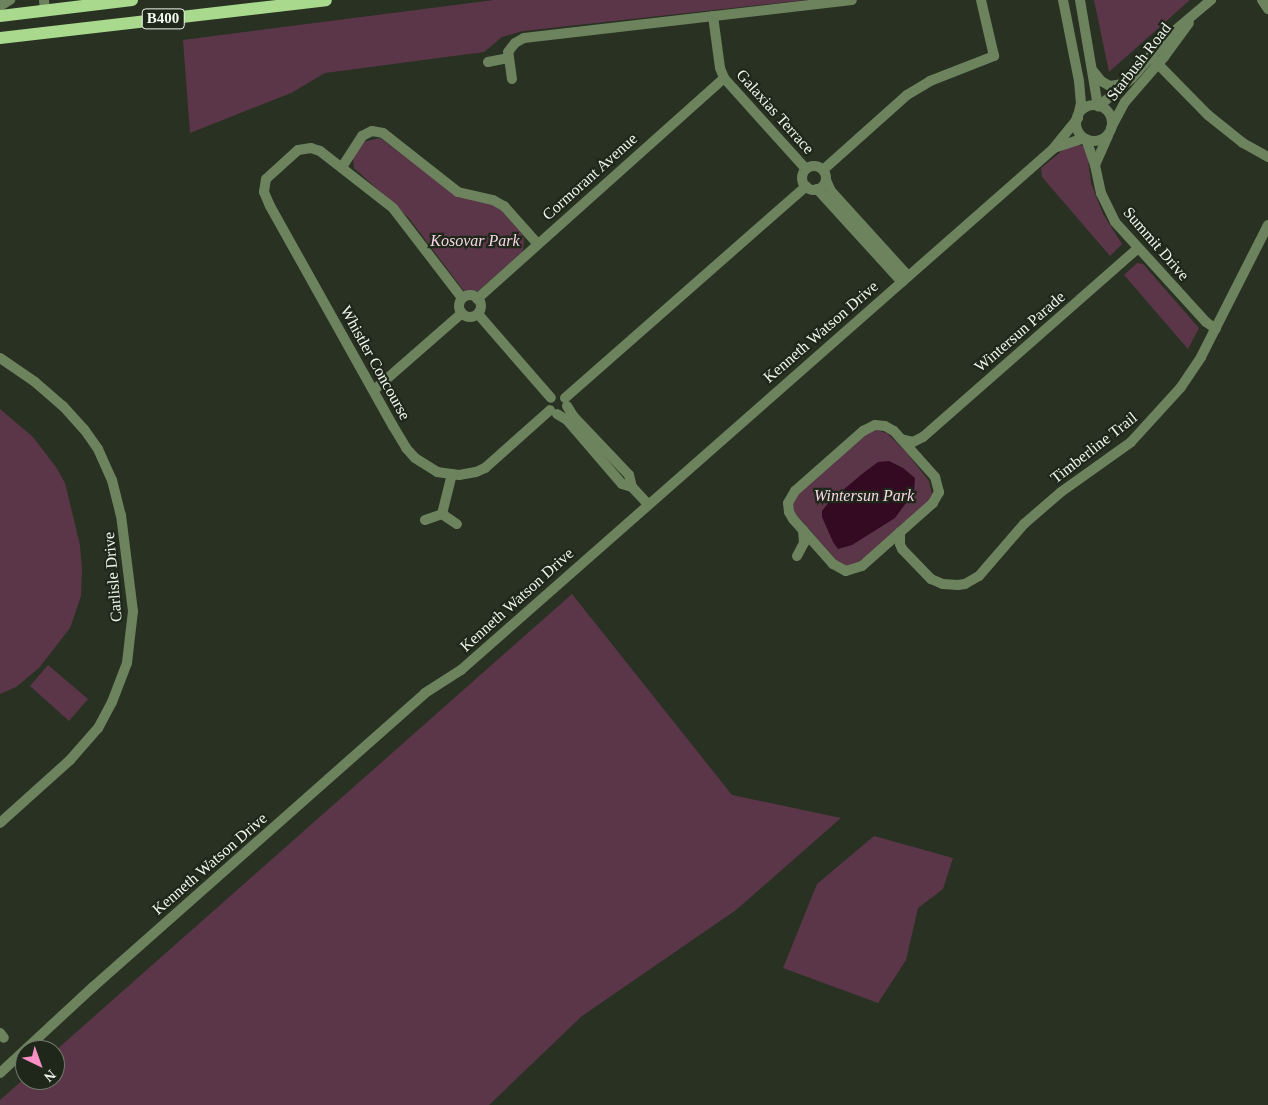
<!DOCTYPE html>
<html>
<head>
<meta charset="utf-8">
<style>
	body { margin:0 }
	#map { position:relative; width:1268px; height:1105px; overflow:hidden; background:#283122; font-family:"Times New Roman",serif }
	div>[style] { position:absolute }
	.green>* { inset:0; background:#5b3649 }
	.water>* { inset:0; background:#340922 }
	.minor>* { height:10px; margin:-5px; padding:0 5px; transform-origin:5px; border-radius:5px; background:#6c835e }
	.minor>.ring { margin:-5px; padding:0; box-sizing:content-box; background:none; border:10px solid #6c835e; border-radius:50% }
	.primary>* { height:12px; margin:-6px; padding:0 6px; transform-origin:6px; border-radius:6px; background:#a8d98c }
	span { translate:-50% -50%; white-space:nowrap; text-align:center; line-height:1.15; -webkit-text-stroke:4.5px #1e2719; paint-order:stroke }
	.shield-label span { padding:1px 4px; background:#1e2719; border:1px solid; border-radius:4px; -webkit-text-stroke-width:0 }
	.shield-label { font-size:15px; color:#f0f6ec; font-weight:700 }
	.street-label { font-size:16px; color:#f0f6ec }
	.park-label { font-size:16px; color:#f6d5e4; font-style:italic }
	.north { position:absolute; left:15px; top:1040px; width:50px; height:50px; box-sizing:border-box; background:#1e2719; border:1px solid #727a6d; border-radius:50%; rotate:138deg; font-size:14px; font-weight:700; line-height:20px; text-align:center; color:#f0f6ec }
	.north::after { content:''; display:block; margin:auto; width:18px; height:22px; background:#fa8fc6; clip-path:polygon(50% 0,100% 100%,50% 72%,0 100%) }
</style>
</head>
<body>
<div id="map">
	<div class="green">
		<div style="clip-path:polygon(494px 0,806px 0,523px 31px,502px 37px,484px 52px,325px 73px,291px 93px,190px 133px,183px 40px)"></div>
		<div style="clip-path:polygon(1094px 0,1190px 0,1109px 72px)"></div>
		<div style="clip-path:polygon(380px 138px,448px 189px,489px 203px,500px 209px,522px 234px,524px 239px,523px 251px,478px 291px,468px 293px,464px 291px,408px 217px,354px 168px,353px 157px,363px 142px)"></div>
		<div style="clip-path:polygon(1076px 144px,1083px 146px,1087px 152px,1091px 183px,1103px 214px,1122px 244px,1110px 256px,1042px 177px,1041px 168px,1063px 150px)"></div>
		<div style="clip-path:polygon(1137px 263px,1143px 264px,1199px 328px,1188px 349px,1124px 275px)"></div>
		<div style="clip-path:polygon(0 409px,33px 437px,56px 467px,65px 483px,80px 545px,82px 570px,81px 596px,70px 628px,39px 668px,16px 687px,0 694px)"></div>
		<div style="clip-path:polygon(875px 430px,887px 433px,906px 452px,929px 481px,932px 494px,928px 502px,855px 565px,848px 566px,837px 561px,795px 513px,792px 507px,797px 495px,868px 433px)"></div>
		<div style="clip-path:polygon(572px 594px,732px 795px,841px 818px,736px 910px,582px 1016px,489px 1105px,0 1105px,0 1100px,25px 1078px,25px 1080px,55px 1080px,55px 1051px)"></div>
		<div style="clip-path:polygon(48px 665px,88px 699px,69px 721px,30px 686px)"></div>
		<div style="clip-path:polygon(874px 836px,953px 858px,943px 889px,918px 908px,906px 960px,878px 1003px,783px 968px,817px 884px)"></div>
	</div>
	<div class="water">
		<div style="clip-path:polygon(889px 461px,903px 468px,915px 478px,914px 492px,895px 518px,852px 545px,838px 549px,833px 542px,822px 517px,822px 511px,829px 502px,862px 474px,878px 462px)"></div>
	</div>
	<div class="minor">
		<div style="left:44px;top:0;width:11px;rotate:85deg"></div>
		<div style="left:1063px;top:0;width:83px;rotate:78.8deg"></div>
		<div style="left:1079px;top:81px;width:22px;rotate:85deg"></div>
		<div style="left:1081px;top:103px;width:13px;rotate:103deg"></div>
		<div style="left:1080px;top:0;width:108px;rotate:80.4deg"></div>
		<div style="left:1262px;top:0;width:11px;rotate:56deg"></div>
		<div style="left:0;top:6px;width:12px;rotate:-31deg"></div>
		<div style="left:713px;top:16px;width:52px;rotate:82.3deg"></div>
		<div style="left:720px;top:68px;width:11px;rotate:68deg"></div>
		<div style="left:724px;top:78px;width:122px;rotate:48deg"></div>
		<div style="left:1150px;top:56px;width:83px;rotate:45.5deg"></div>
		<div style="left:1208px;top:115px;width:45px;rotate:38.7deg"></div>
		<div style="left:1243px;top:143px;width:29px;rotate:29deg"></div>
		<div style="left:488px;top:62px;width:20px;rotate:-11deg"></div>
		<div style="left:1094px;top:72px;width:11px;rotate:52deg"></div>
		<div style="left:1101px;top:81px;width:10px;rotate:29deg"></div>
		<div style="left:1110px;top:86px;width:13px;rotate:-9deg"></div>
		<div style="left:512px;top:79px;width:27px;rotate:-98deg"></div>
		<div style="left:508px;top:52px;width:11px;rotate:-52deg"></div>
		<div style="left:515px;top:43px;width:10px;rotate:-29deg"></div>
		<div style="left:524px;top:38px;width:330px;rotate:-6.6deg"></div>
		<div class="ring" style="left:1076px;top:105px;width:26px;height:26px"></div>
		<div style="left:1099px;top:106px;width:43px;rotate:-40.3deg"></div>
		<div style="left:1132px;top:78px;width:62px;rotate:-48.3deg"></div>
		<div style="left:1173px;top:32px;width:50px;rotate:-40.1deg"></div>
		<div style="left:1111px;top:128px;width:30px;rotate:-62deg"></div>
		<div style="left:1125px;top:102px;width:60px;rotate:-49.1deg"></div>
		<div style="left:1164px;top:57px;width:42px;rotate:-53.7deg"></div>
		<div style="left:1086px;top:139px;width:28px;rotate:71deg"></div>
		<div style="left:1095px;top:165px;width:29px;rotate:78deg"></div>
		<div style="left:1101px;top:193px;width:32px;rotate:64deg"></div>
		<div style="left:1115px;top:222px;width:135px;rotate:47.7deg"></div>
		<div style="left:1206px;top:322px;width:12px;rotate:35deg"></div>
		<div style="left:1057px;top:147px;width:28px;rotate:-18deg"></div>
		<div style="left:1095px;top:165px;width:32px;rotate:-66deg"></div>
		<div class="ring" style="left:802px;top:166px;width:14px;height:14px"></div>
		<div style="left:342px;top:167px;width:37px;rotate:-57deg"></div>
		<div style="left:362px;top:136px;width:11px;rotate:-27deg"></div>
		<div style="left:372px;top:131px;width:11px;rotate:10deg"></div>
		<div style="left:383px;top:133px;width:95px;rotate:38.2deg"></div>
		<div style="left:458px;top:192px;width:36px;rotate:13deg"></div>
		<div style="left:493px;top:200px;width:13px;rotate:29deg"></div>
		<div style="left:504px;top:206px;width:50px;rotate:48.3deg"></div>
		<div style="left:823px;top:170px;width:113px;rotate:-41.8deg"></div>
		<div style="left:907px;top:95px;width:27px;rotate:-31deg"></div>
		<div style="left:930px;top:81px;width:69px;rotate:-21.3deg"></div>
		<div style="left:994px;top:56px;width:57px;rotate:-103.1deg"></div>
		<div style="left:826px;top:180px;width:12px;rotate:66deg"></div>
		<div style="left:831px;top:191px;width:115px;rotate:47.8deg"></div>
		<div style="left:817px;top:189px;width:126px;rotate:47.6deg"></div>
		<div class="ring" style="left:459px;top:295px;width:12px;height:12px"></div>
		<div style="left:462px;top:298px;width:113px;rotate:-127.5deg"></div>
		<div style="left:393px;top:208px;width:93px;rotate:-142deg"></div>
		<div style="left:320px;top:151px;width:9px;rotate:-162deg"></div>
		<div style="left:311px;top:148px;width:13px;rotate:171deg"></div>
		<div style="left:298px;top:150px;width:43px;rotate:137.8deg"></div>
		<div style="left:266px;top:179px;width:13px;rotate:99deg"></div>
		<div style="left:264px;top:192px;width:15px;rotate:67deg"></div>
		<div style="left:270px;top:206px;width:252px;rotate:60.8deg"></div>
		<div style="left:393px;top:426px;width:26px;rotate:59deg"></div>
		<div style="left:406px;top:448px;width:13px;rotate:48deg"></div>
		<div style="left:415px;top:458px;width:26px;rotate:32deg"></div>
		<div style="left:437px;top:472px;width:22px;rotate:8deg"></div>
		<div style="left:459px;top:475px;width:17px;rotate:-10deg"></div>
		<div style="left:476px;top:472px;width:10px;rotate:-24deg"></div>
		<div style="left:485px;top:468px;width:87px;rotate:-41.7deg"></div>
		<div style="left:477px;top:299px;width:331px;rotate:-41.8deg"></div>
		<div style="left:478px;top:314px;width:111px;rotate:49deg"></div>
		<div style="left:0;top:358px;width:42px;rotate:34.4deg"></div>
		<div style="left:35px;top:382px;width:37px;rotate:41deg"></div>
		<div style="left:63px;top:406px;width:31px;rotate:48deg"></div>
		<div style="left:84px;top:429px;width:24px;rotate:55deg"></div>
		<div style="left:98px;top:449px;width:34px;rotate:66deg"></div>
		<div style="left:112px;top:480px;width:36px;rotate:76deg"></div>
		<div style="left:121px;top:515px;width:97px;rotate:82.9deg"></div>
		<div style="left:133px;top:611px;width:52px;rotate:96.6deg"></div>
		<div style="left:127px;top:663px;width:42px;rotate:111deg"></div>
		<div style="left:112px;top:702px;width:30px;rotate:118deg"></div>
		<div style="left:98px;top:728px;width:43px;rotate:131.2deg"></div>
		<div style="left:70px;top:760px;width:94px;rotate:138deg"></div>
		<div style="left:374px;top:390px;width:117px;rotate:-41.2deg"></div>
		<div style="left:565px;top:398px;width:321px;rotate:-41.3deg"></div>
		<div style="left:567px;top:406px;width:13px;rotate:58deg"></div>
		<div style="left:574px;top:417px;width:80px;rotate:46.5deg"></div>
		<div style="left:629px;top:475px;width:12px;rotate:76deg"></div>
		<div style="left:632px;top:487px;width:23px;rotate:47deg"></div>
		<div style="left:557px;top:414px;width:12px;rotate:31deg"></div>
		<div style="left:567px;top:420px;width:84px;rotate:49.3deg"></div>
		<div style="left:622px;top:484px;width:10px;rotate:17deg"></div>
		<div style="left:875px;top:425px;width:10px;rotate:6deg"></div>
		<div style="left:885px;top:426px;width:10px;rotate:29deg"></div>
		<div style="left:894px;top:431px;width:62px;rotate:48.3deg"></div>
		<div style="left:935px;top:477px;width:16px;rotate:75deg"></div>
		<div style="left:939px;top:492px;width:13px;rotate:119deg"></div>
		<div style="left:933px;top:503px;width:95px;rotate:138.4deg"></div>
		<div style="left:862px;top:566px;width:17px;rotate:163deg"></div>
		<div style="left:846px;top:571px;width:15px;rotate:-152deg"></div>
		<div style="left:833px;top:564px;width:60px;rotate:-131.6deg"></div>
		<div style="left:793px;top:519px;width:8px;rotate:-120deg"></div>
		<div style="left:789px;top:512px;width:9px;rotate:-96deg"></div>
		<div style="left:788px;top:503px;width:14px;rotate:-60deg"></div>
		<div style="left:795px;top:491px;width:91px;rotate:-41.4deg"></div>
		<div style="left:863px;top:431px;width:13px;rotate:-27deg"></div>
		<div style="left:901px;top:439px;width:12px;rotate:14deg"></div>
		<div style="left:913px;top:442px;width:11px;rotate:-27deg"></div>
		<div style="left:923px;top:437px;width:285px;rotate:-41.3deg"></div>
		<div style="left:442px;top:514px;width:41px;rotate:-76deg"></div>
		<div style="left:425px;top:520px;width:18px;rotate:-19deg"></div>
		<div style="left:442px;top:514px;width:18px;rotate:34deg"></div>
		<div style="left:900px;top:532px;width:12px;rotate:90deg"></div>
		<div style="left:900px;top:544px;width:5px;rotate:68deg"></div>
		<div style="left:902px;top:549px;width:42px;rotate:46deg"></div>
		<div style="left:931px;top:579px;width:13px;rotate:23deg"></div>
		<div style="left:943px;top:584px;width:15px;rotate:4deg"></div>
		<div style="left:958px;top:585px;width:7px;rotate:-8deg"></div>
		<div style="left:965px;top:584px;width:16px;rotate:-30deg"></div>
		<div style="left:979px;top:576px;width:69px;rotate:-49.1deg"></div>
		<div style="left:1024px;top:524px;width:49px;rotate:-40.9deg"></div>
		<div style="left:1061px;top:492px;width:86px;rotate:-35.5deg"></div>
		<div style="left:1131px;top:442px;width:74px;rotate:-47.7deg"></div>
		<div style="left:1181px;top:387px;width:36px;rotate:-56deg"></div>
		<div style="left:1201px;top:357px;width:148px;rotate:-63.1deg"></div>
		<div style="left:797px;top:556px;width:15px;rotate:-62deg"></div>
		<div style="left:804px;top:543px;width:13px;rotate:-94deg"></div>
		<div style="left:0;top:1033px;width:6px;rotate:51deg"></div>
		<div style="left:0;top:1073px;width:127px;rotate:-42.8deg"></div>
		<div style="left:93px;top:987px;width:443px;rotate:-41.5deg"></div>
		<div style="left:425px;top:693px;width:43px;rotate:-32.6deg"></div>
		<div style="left:461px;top:670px;width:789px;rotate:-41.35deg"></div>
		<div style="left:1053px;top:149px;width:40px;rotate:-51deg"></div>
	</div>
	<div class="primary">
		<div style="left:0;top:16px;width:133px;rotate:-6.9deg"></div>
		<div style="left:0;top:38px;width:328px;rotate:-6.6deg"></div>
	</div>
	<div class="shield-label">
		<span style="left:163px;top:19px">B400</span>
	</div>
	<div class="street-label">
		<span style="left:1139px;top:62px;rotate:-52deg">Starbush Road</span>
		<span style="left:775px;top:112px;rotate:48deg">Galaxias Terrace</span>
		<span style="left:590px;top:177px;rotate:-42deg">Cormorant Avenue</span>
		<span style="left:1156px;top:244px;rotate:49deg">Summit Drive</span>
		<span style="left:821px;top:332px;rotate:-41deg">Kenneth Watson Drive</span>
		<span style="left:1020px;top:332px;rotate:-41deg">Wintersun Parade</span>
		<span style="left:375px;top:363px;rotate:61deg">Whistler Concourse</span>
		<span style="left:1094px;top:448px;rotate:-38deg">Timberline Trail</span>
		<span style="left:113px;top:577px;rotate:-95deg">Carlisle Drive</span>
		<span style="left:517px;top:600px;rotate:-42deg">Kenneth Watson Drive</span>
		<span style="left:210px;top:864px;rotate:-41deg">Kenneth Watson Drive</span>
	</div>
	<div class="park-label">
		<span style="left:475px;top:241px">Kosovar Park</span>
		<span style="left:864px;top:496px">Wintersun Park</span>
	</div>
	<div class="north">N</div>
</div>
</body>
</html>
